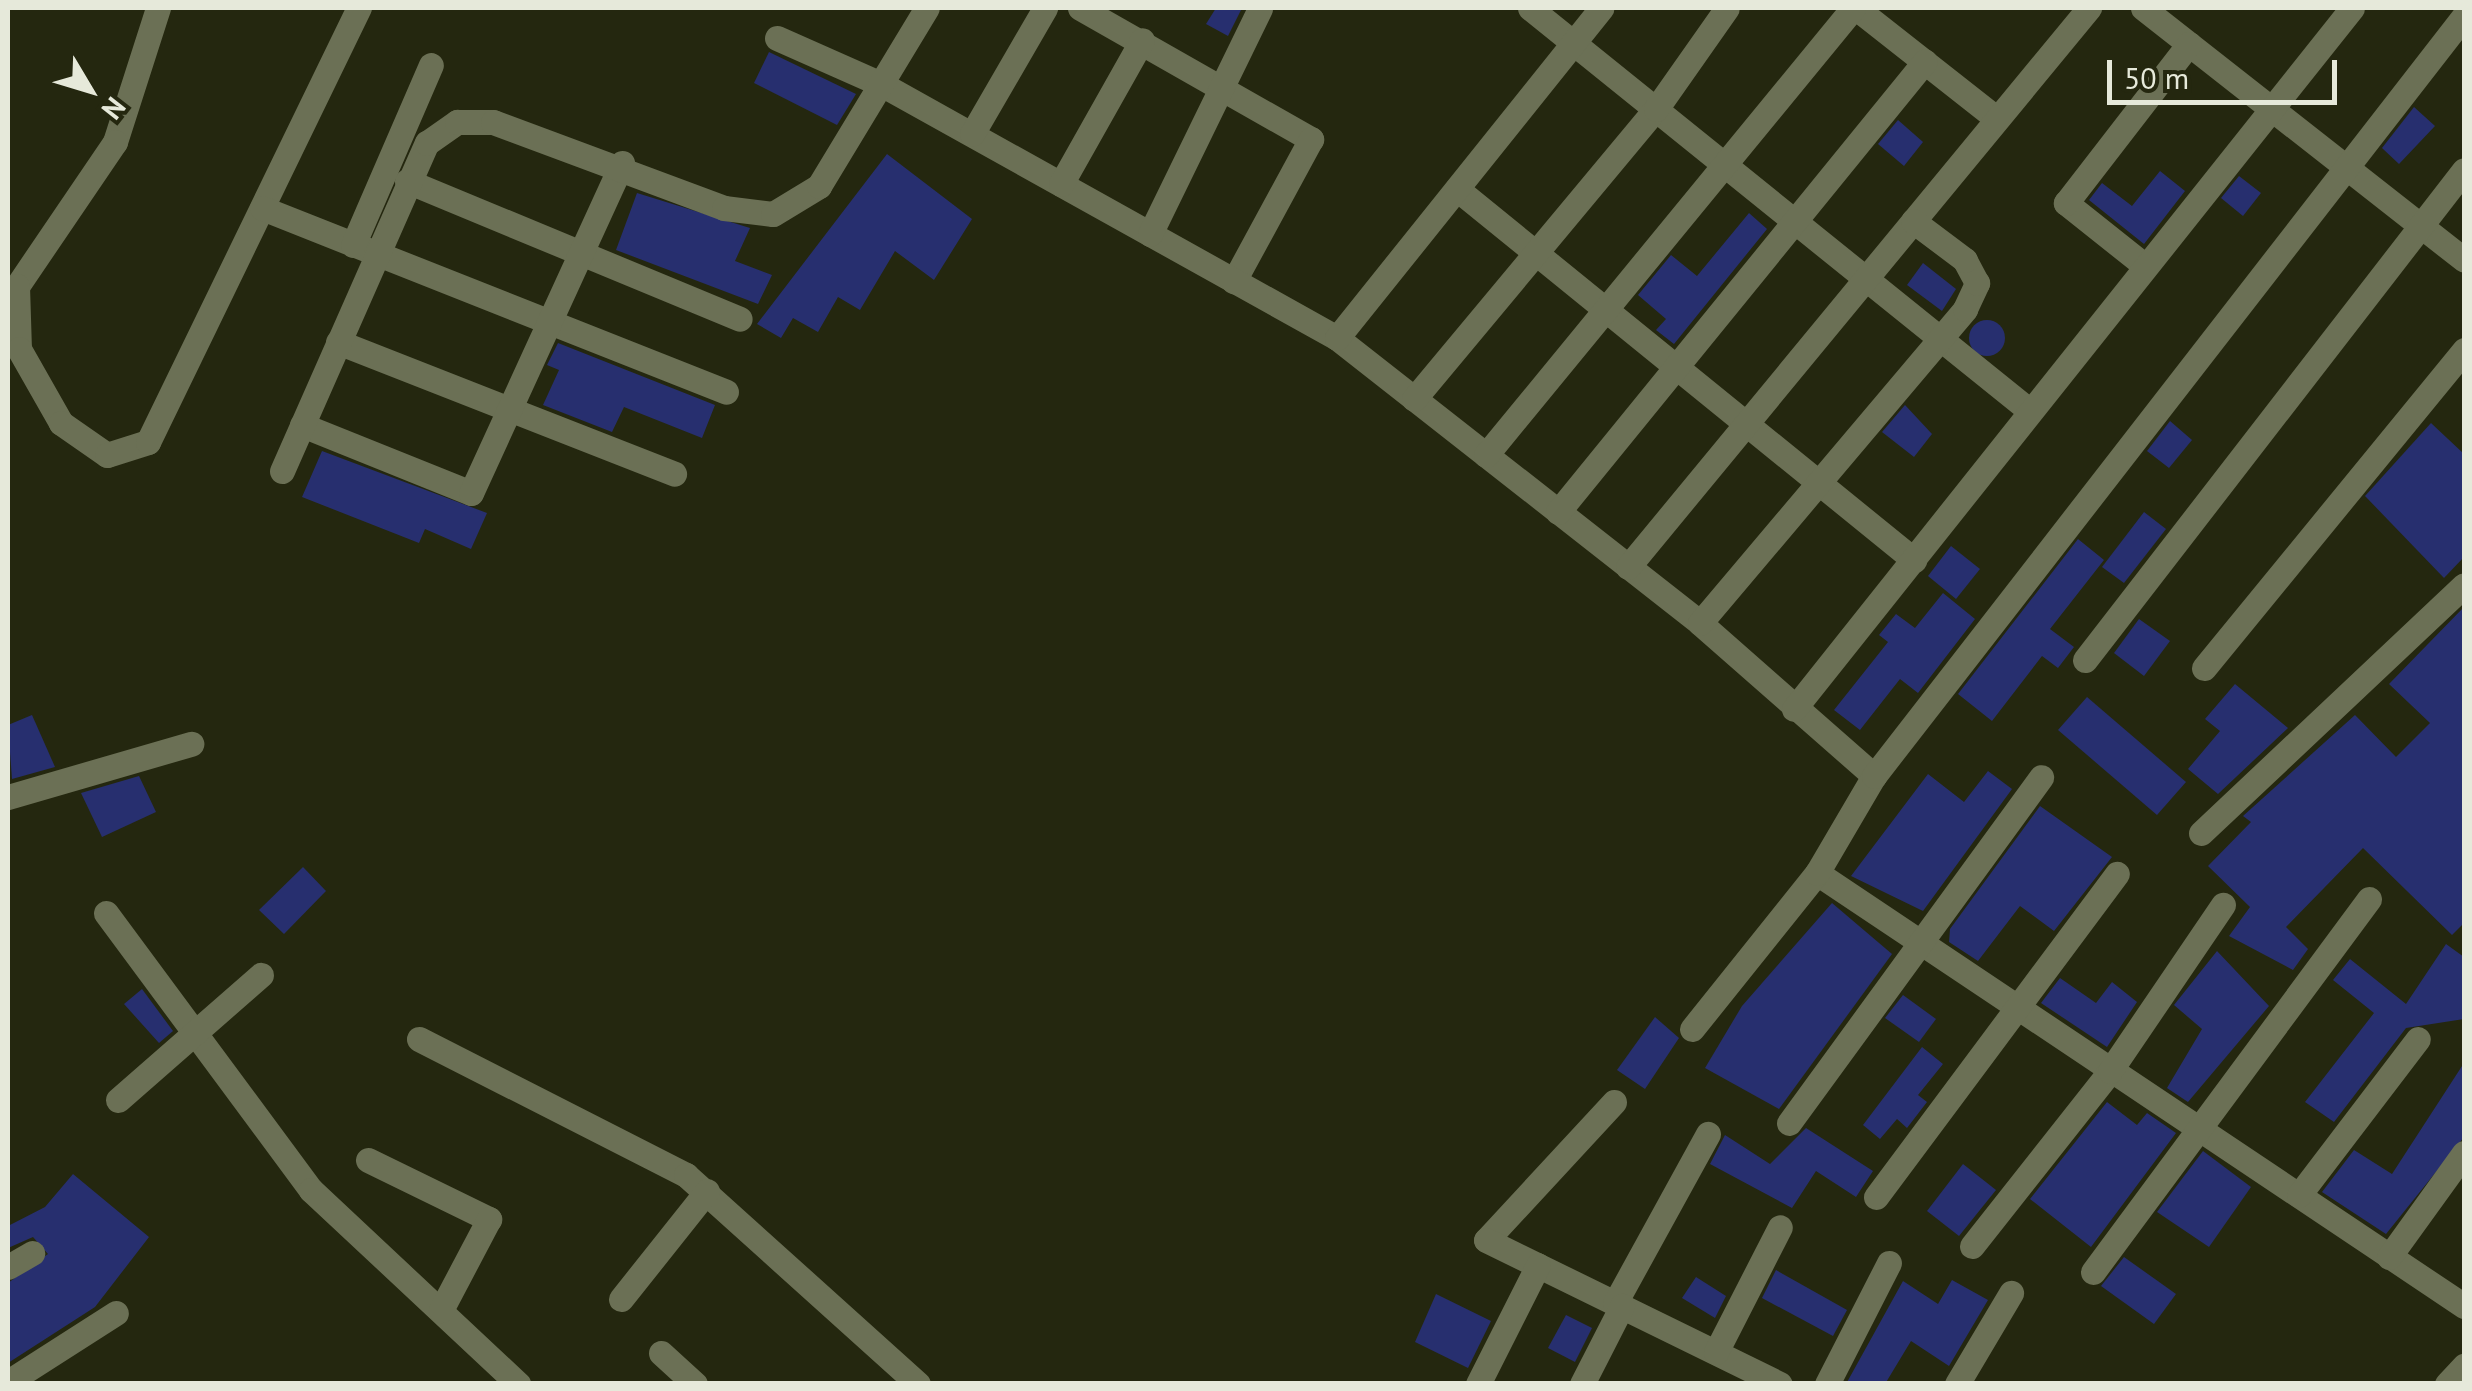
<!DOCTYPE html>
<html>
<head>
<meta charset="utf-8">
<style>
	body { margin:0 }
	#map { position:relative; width:2472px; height:1391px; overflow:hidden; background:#24270f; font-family:"PT Sans",sans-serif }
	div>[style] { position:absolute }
	.building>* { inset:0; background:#272f6f }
	.round { border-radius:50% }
	.street>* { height:25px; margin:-12.5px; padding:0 12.5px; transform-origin:12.5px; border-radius:12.5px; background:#6b7055 }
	span { translate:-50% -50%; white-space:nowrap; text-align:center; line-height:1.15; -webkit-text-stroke:8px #24270f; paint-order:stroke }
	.frame { position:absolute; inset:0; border:10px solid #e6e9da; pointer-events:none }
	.north { position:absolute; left:40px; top:40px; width:100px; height:100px; -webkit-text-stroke:8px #24270f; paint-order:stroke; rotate:128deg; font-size:28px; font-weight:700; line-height:40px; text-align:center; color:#e6e9da }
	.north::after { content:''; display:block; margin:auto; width:35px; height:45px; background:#e6e9da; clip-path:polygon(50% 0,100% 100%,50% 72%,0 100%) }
	.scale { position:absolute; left:2107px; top:60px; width:230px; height:45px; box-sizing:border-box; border:5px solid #e6e9da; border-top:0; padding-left:12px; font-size:30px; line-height:35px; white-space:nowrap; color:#e6e9da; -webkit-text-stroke:8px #24270f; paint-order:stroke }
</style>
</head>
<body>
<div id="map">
	<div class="building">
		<div style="clip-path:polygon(1216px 8px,1242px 8px,1228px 36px,1206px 24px)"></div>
		<div style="clip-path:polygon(769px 52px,856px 94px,837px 125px,754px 83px)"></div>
		<div style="clip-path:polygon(2414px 107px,2435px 126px,2399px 164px,2382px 148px)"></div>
		<div style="clip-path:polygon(1898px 120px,1923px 142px,1904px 166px,1878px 144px)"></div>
		<div style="clip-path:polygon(887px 154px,972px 219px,934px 280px,895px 251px,860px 310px,838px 297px,818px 332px,793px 318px,781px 338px,757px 324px)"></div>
		<div style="clip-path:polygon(2160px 171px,2185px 191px,2144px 244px,2089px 200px,2102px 183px,2132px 206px)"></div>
		<div style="clip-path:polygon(2239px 176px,2261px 193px,2243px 216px,2221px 198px)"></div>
		<div style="clip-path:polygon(637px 193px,750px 228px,735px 261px,772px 275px,758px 304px,616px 250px)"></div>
		<div style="clip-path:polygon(1749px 213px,1767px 229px,1674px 344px,1656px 330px,1666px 319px,1638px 295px,1671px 255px,1697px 276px)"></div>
		<div style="clip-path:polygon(1923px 263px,1956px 289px,1942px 311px,1907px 285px)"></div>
		<div class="round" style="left:1969px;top:320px;width:36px;height:36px"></div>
		<div style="clip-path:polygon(558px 343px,715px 405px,702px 438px,624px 407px,612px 432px,543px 405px,559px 370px,547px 365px)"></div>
		<div style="clip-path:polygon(1905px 405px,1932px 434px,1914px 457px,1882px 432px)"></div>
		<div style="clip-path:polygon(2170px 421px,2192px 440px,2169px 468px,2147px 451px)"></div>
		<div style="clip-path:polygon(2431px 423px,2464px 454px,2464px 557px,2444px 578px,2365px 496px)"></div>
		<div style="clip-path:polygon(322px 451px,487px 513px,471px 549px,425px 529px,419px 543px,302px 497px)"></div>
		<div style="clip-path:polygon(2144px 512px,2166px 529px,2124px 583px,2102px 567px)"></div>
		<div style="clip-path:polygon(2078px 539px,2104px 560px,2050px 629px,2074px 647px,2058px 668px,2042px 656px,1992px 721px,1958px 694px)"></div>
		<div style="clip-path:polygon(1951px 546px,1980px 569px,1956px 599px,1928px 576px)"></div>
		<div style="clip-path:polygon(1943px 593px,1975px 619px,1918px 693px,1900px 679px,1860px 730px,1834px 710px,1888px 642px,1879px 635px,1896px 614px,1915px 628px)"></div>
		<div style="clip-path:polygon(2464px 607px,2464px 923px,2452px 935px,2363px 848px,2286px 927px,2308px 949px,2293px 970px,2229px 936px,2250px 907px,2208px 866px,2251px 822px,2243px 816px,2355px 715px,2396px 757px,2430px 723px,2389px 684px)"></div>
		<div style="clip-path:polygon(2139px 619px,2170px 641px,2144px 676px,2114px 653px)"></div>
		<div style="clip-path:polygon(2235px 684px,2288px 728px,2218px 794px,2188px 769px,2220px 731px,2205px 719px)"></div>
		<div style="clip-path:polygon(2087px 697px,2186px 782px,2157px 815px,2058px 730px)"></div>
		<div style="clip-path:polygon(32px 715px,55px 767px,12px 779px,8px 725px)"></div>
		<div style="clip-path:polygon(1988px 771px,2012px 789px,1923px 911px,1851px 876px,1928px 774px,1964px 802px)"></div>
		<div style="clip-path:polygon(139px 776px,156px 812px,102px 837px,81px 793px)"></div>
		<div style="clip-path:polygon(2040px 806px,2112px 857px,2054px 931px,2020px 906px,1978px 961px,1949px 942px,1950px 929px)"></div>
		<div style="clip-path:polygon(303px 867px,326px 891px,284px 934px,259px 910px)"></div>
		<div style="clip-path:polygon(1832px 903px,1892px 954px,1779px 1109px,1705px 1068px,1742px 1006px)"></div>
		<div style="clip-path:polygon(2446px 944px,2464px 957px,2464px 1019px,2406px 1028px,2334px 1122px,2305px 1102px,2374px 1013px,2333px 980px,2350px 959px,2406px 1004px)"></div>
		<div style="clip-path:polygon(2217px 951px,2269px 1006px,2188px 1102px,2167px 1088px,2202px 1029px,2174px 1005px)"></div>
		<div style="clip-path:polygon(2060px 978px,2096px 1003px,2112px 982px,2137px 1002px,2107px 1047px,2041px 1003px)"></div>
		<div style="clip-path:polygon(142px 989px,173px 1031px,159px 1043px,124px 1004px)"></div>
		<div style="clip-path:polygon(1903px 995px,1936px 1019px,1919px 1042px,1885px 1018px)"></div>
		<div style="clip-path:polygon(1655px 1017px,1679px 1038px,1645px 1089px,1617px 1070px)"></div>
		<div style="clip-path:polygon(1922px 1047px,1943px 1064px,1918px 1095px,1927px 1102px,1907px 1128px,1897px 1119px,1880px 1139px,1863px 1125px)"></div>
		<div style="clip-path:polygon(2464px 1063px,2464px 1137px,2386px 1234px,2322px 1192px,2354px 1150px,2392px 1174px)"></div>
		<div style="clip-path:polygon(2107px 1102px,2137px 1125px,2147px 1113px,2176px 1133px,2091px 1247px,2030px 1199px)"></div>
		<div style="clip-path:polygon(1806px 1128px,1873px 1171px,1856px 1197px,1816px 1171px,1792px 1208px,1710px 1164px,1725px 1135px,1770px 1164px)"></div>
		<div style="clip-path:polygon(2203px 1151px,2251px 1187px,2209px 1247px,2157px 1212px)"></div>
		<div style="clip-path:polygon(1963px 1164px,1996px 1190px,1959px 1236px,1927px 1211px)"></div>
		<div style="clip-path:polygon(73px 1174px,149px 1237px,95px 1307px,8px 1363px,8px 1283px,48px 1254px,33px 1237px,8px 1248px,8px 1226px,45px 1207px)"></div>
		<div style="clip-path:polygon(2124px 1257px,2176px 1294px,2154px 1324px,2101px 1286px)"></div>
		<div style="clip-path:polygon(1776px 1270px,1847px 1310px,1833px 1336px,1762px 1298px)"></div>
		<div style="clip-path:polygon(1696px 1277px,1726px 1296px,1715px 1318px,1682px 1298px)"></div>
		<div style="clip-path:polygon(1952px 1280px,1988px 1300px,1949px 1366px,1911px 1341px,1885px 1384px,1846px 1384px,1903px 1281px,1938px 1304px)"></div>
		<div style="clip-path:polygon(1436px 1294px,1491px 1321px,1468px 1368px,1415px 1342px)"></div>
		<div style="clip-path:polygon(1566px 1315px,1592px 1328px,1575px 1362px,1548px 1348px)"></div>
	</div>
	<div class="street">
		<div style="left:158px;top:8px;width:141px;rotate:107.8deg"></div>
		<div style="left:115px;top:142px;width:174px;rotate:124.2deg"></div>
		<div style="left:17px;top:286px;width:63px;rotate:88.2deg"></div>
		<div style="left:19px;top:349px;width:85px;rotate:60.4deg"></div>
		<div style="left:61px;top:423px;width:56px;rotate:34.8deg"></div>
		<div style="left:107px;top:455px;width:43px;rotate:-17.6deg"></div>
		<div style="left:148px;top:442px;width:483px;rotate:-64.1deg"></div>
		<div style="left:1080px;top:8px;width:266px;rotate:29.6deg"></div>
		<div style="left:1311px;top:139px;width:162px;rotate:118.5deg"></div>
		<div style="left:1530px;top:8px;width:642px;rotate:38.87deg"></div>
		<div style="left:1856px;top:8px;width:179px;rotate:38.2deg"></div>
		<div style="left:2143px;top:8px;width:408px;rotate:38.1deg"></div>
		<div style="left:777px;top:38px;width:116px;rotate:23.9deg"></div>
		<div style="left:883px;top:85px;width:520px;rotate:29.13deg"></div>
		<div style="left:1337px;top:338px;width:462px;rotate:38.1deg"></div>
		<div style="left:1700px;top:623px;width:232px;rotate:41.3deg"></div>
		<div style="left:972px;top:134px;width:146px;rotate:-59.9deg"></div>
		<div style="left:407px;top:181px;width:360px;rotate:22.5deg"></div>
		<div style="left:1061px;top:184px;width:165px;rotate:-60.6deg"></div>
		<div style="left:1457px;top:189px;width:589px;rotate:39.07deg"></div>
		<div style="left:262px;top:208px;width:499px;rotate:21.6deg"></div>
		<div style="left:1150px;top:234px;width:251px;rotate:-64deg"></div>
		<div style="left:353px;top:245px;width:196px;rotate:-66.6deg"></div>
		<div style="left:2144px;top:265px;width:100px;rotate:-141.5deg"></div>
		<div style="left:2066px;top:203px;width:201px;rotate:-52.3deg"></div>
		<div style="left:1337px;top:338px;width:423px;rotate:-51.3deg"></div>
		<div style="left:338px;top:342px;width:361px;rotate:21.4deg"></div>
		<div style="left:1414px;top:399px;width:378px;rotate:-50.2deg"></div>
		<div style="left:1656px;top:109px;width:123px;rotate:-54.9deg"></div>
		<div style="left:302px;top:425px;width:182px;rotate:21.9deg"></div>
		<div style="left:471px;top:493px;width:363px;rotate:-65.4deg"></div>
		<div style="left:1486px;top:455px;width:578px;rotate:-50.61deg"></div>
		<div style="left:282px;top:471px;width:359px;rotate:-66.2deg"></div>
		<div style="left:427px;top:143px;width:37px;rotate:-35deg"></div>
		<div style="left:457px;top:122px;width:36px"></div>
		<div style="left:493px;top:122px;width:246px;rotate:20.4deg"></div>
		<div style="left:724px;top:208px;width:49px;rotate:7deg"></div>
		<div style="left:773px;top:214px;width:54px;rotate:-31.3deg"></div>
		<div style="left:819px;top:186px;width:208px;rotate:-58.8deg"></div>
		<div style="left:1558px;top:512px;width:581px;rotate:-50.86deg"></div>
		<div style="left:1628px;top:567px;width:725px;rotate:-50.49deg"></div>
		<div style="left:1700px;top:623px;width:411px;rotate:-49.8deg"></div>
		<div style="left:1965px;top:309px;width:29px;rotate:-65deg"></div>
		<div style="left:1977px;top:283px;width:26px;rotate:-118deg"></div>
		<div style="left:1965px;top:260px;width:65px;rotate:-143.1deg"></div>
		<div style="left:2085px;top:660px;width:619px;rotate:-52.28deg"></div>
		<div style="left:2204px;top:668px;width:411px;rotate:-50.7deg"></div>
		<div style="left:1794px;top:709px;width:896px;rotate:-51.48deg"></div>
		<div style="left:8px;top:797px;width:191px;rotate:-16.2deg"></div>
		<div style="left:2201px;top:833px;width:361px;rotate:-43.3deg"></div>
		<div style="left:1817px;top:873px;width:779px;rotate:33.79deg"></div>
		<div style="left:106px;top:913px;width:345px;rotate:53.5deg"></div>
		<div style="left:311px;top:1190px;width:284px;rotate:43.1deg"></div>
		<div style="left:1692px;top:1029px;width:200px;rotate:-51.3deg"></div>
		<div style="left:1817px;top:873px;width:113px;rotate:-59.6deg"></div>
		<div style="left:1874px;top:776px;width:962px;rotate:-52.18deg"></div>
		<div style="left:419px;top:1039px;width:300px;rotate:27deg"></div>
		<div style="left:686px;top:1175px;width:312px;rotate:42deg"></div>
		<div style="left:118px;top:1100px;width:190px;rotate:-41.2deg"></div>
		<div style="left:1614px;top:1102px;width:188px;rotate:132.8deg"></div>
		<div style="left:1486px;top:1240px;width:327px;rotate:26.1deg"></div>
		<div style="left:1789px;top:1123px;width:428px;rotate:-53.9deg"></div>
		<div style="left:368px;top:1160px;width:135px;rotate:26deg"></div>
		<div style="left:489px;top:1219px;width:103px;rotate:117.8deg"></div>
		<div style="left:2299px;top:1195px;width:196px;rotate:-52.7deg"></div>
		<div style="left:1876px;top:1197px;width:403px;rotate:-53.3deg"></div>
		<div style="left:1972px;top:1246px;width:223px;rotate:-51.7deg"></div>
		<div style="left:2110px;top:1071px;width:201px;rotate:-55.8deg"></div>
		<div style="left:2389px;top:1257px;width:128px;rotate:-54.2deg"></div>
		<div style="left:8px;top:1267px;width:28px;rotate:-30deg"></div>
		<div style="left:2093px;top:1272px;width:464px;rotate:-53.5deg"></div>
		<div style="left:621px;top:1299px;width:138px;rotate:-51.5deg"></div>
		<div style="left:1615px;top:1303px;width:193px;rotate:-61.2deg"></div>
		<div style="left:1716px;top:1352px;width:140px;rotate:-62.9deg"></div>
		<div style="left:661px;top:1353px;width:46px;rotate:42.4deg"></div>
		<div style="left:8px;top:1382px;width:128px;rotate:-32.6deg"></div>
		<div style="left:1478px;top:1384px;width:133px;rotate:-63.2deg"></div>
		<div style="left:1582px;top:1384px;width:88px;rotate:-62.9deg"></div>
		<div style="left:1827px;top:1384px;width:136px;rotate:-62.9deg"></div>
		<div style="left:1957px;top:1384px;width:106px;rotate:-59.3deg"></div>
		<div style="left:2447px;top:1384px;width:25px;rotate:-47deg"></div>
	</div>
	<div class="frame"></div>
	<div class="north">N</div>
	<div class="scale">50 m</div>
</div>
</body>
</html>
